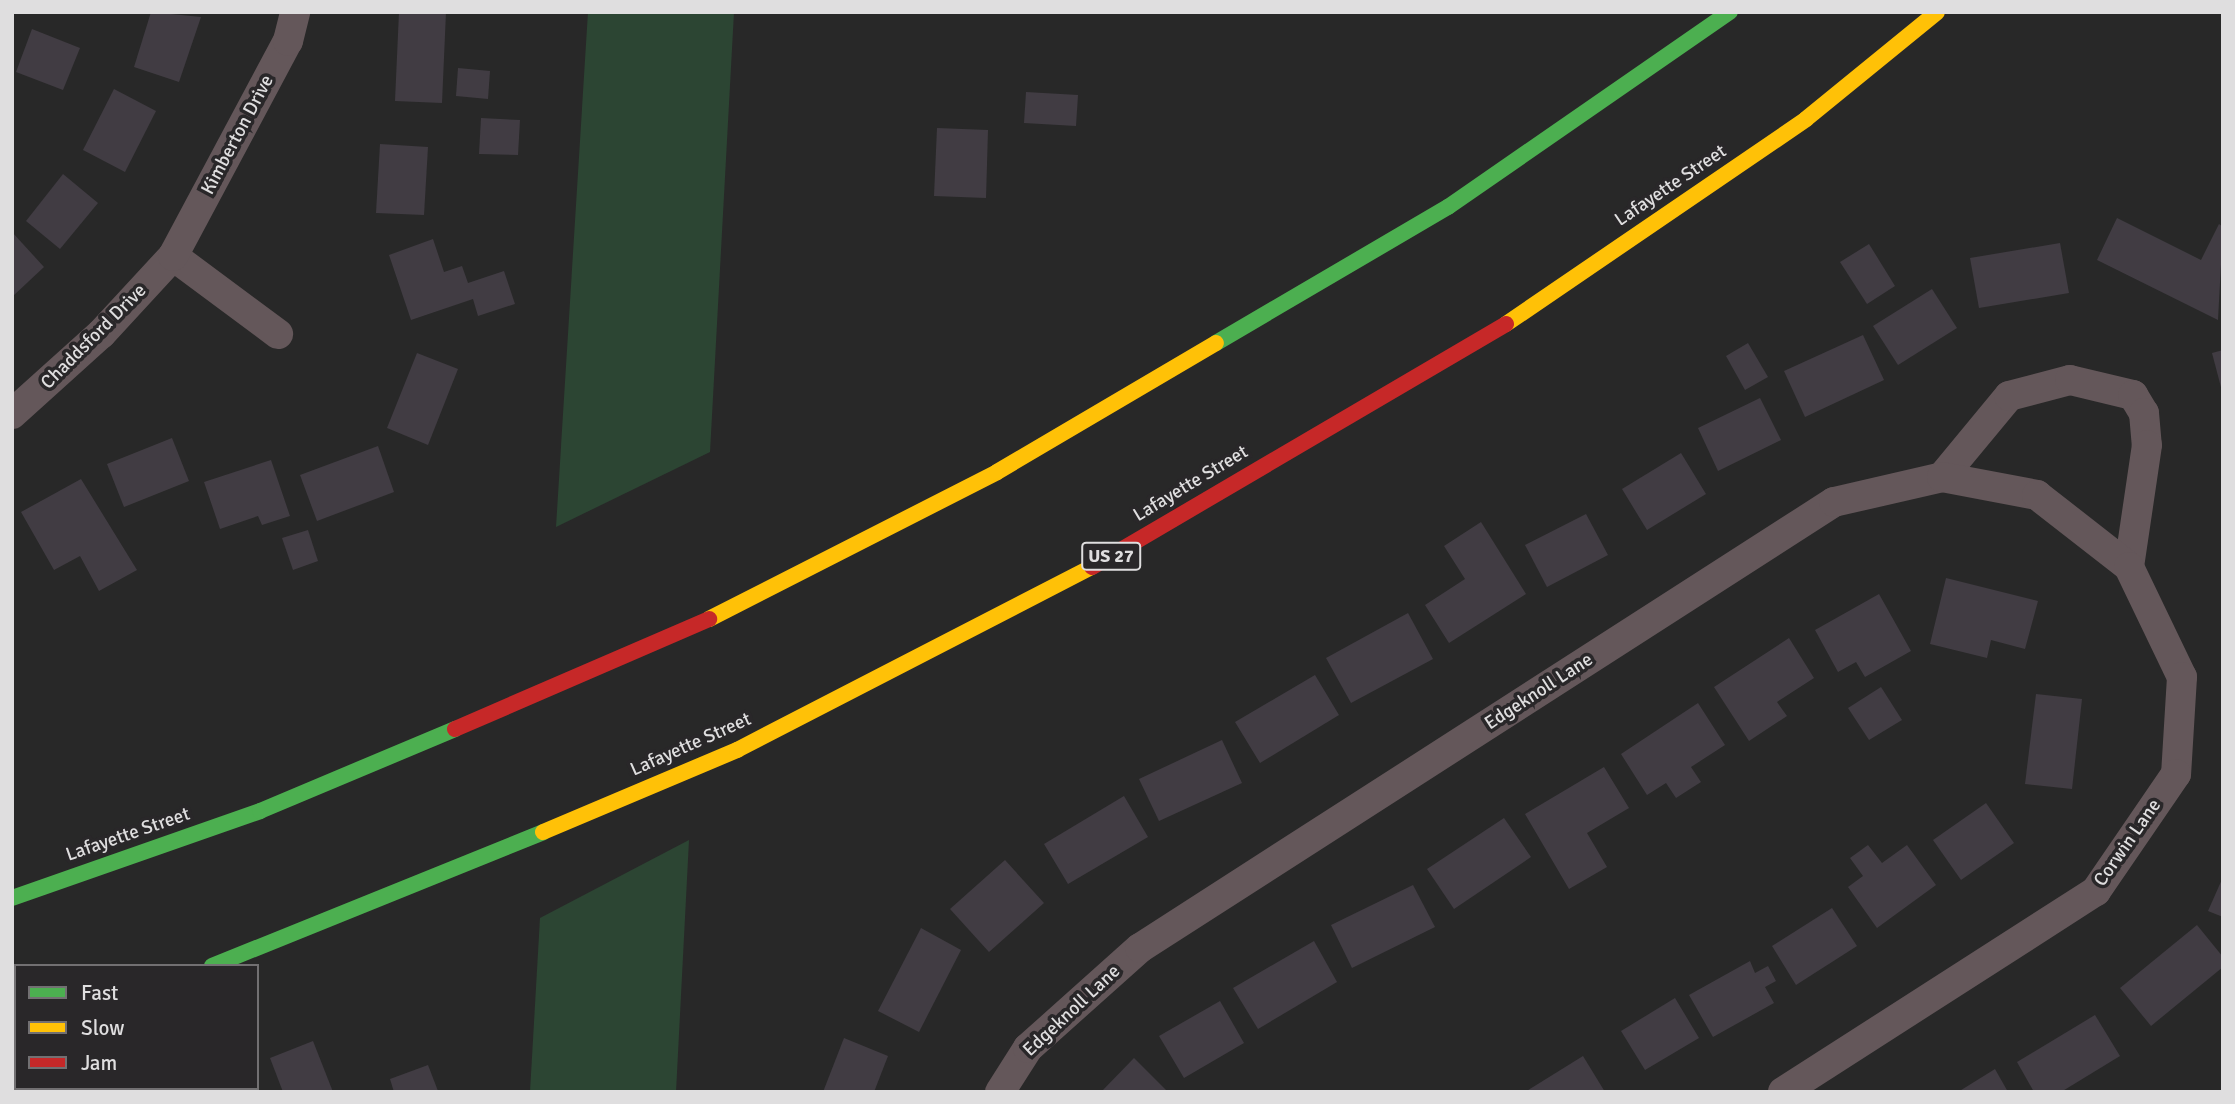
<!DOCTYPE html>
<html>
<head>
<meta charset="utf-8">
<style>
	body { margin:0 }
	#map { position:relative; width:2235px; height:1104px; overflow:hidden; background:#282828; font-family:Signika,sans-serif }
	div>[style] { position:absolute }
	.green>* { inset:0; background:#2c4533 }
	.building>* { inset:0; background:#413c43 }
	.street>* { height:30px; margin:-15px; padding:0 15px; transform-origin:15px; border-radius:15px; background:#64575a }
	.fast>* { height:16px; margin:-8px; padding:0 8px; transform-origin:8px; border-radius:8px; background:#4caf50 }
	.slow>* { height:16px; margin:-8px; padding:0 8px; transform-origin:8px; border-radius:8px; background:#ffc107 }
	.jam>* { height:16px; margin:-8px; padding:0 8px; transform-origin:8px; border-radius:8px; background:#c62828 }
	span { translate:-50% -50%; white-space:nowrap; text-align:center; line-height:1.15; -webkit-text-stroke:7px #292729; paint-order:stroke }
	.shield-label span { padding:2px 5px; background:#292729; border:2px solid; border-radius:5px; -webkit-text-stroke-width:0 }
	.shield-label { font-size:18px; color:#dfdedf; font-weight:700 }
	.street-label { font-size:19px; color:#dfdedf }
	.frame { position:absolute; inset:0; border:14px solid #dfdedf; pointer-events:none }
	.legend { position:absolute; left:14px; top:964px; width:245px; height:126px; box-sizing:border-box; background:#292729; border:2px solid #727072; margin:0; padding:9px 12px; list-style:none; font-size:21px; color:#dfdedf }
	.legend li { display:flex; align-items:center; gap:14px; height:35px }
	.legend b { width:35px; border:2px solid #727072 }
</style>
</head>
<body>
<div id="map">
	<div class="green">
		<div style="clip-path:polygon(588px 12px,734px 12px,710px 452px,556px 527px)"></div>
		<div style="clip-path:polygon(689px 840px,676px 1092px,530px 1092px,540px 918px)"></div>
	</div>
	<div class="building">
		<div style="clip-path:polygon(151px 12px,201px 17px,179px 82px,134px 67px)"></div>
		<div style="clip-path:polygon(399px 12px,446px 12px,442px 103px,395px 101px)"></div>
		<div style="clip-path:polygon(32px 29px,80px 48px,63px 90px,16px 72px)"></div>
		<div style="clip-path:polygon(458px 68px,490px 71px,488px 99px,456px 96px)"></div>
		<div style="clip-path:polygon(114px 89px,156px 111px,125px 172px,83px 150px)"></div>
		<div style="clip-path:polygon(1026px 92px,1078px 95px,1076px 126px,1024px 123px)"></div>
		<div style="clip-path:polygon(481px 118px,520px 120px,518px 155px,479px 154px)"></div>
		<div style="clip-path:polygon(937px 128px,988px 130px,986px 198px,934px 196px)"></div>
		<div style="clip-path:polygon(380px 144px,428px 147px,424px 215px,376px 213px)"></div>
		<div style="clip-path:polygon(63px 174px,98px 203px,60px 249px,26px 221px)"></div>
		<div style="clip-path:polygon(2117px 218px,2201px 260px,2219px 224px,2223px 227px,2218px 320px,2097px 260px)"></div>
		<div style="clip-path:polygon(12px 232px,44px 267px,12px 297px)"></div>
		<div style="clip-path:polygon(433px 239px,444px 272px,462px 266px,468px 283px,504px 271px,515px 304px,478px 316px,473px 299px,411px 320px,389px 255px)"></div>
		<div style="clip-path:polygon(2060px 243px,2069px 293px,1979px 308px,1970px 258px)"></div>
		<div style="clip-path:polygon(1869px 244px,1895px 286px,1867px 304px,1840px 262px)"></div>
		<div style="clip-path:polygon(1932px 289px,1957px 328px,1898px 365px,1873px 326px)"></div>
		<div style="clip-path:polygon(1863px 335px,1884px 380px,1805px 417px,1784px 371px)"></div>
		<div style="clip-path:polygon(1748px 343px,1768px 377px,1745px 390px,1726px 356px)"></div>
		<div style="clip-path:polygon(2223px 350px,2223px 391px,2222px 391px,2212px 353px)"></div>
		<div style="clip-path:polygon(417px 353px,458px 369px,428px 445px,387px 428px)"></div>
		<div style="clip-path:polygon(1760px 398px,1781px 440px,1718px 471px,1698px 428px)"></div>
		<div style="clip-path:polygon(172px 438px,189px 481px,124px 507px,107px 464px)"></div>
		<div style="clip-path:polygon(378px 446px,394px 492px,317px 521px,300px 475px)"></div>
		<div style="clip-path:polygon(1681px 453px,1706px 494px,1647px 530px,1622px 489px)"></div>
		<div style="clip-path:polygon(271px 460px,290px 516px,262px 525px,258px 516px,220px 529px,204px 482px)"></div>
		<div style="clip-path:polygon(81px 479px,137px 570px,99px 591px,80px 556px,54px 570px,21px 512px)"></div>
		<div style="clip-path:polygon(1586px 514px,1608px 555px,1547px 587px,1525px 545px)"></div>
		<div style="clip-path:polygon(1481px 522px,1526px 594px,1449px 643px,1425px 605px,1465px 579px,1444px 546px)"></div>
		<div style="clip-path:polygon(308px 530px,318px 561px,293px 570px,282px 538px)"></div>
		<div style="clip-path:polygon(1946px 578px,2038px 601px,2025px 649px,1991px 640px,1987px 658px,1930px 644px)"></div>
		<div style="clip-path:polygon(1879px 594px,1911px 651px,1865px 677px,1856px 662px,1838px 672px,1815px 630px)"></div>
		<div style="clip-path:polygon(1408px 613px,1433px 659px,1351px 703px,1326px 658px)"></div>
		<div style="clip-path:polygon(1789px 638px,1814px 678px,1777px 702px,1787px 716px,1749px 741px,1714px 687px)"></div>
		<div style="clip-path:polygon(1315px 675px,1339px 715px,1260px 763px,1235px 722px)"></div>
		<div style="clip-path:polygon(1881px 687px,1902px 720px,1869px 740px,1848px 708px)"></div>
		<div style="clip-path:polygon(2036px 694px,2082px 699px,2072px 789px,2025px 784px)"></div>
		<div style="clip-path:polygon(1698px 703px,1725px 745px,1691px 767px,1701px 782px,1676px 798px,1666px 783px,1647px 795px,1621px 754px)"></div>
		<div style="clip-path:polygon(1222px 740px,1242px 783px,1159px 821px,1139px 779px)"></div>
		<div style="clip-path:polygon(1604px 767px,1629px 808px,1587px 833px,1607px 867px,1569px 889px,1525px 814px)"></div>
		<div style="clip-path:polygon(1124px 796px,1148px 837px,1068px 884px,1044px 844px)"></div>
		<div style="clip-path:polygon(1986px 803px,2014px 843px,1961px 880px,1933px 840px)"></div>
		<div style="clip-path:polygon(1504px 818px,1531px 857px,1454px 909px,1427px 869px)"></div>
		<div style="clip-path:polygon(1868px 845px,1882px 863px,1907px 845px,1936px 885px,1877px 928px,1848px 887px,1863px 876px,1850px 858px)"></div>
		<div style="clip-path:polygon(1005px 860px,1044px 903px,989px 952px,950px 909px)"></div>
		<div style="clip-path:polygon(2223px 877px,2223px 917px,2208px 911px)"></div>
		<div style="clip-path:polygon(1413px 885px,1435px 927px,1352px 968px,1331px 925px)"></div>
		<div style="clip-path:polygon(1832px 908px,1857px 946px,1796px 985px,1772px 946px)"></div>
		<div style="clip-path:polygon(2197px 925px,2223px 957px,2223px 967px,2151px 1026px,2120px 988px)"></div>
		<div style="clip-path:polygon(921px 928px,961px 950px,919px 1032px,878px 1011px)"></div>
		<div style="clip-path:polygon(1314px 941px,1337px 982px,1258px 1029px,1233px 988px)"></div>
		<div style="clip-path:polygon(1750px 961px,1755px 973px,1768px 966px,1776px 981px,1765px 987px,1774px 1003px,1713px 1037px,1689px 995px)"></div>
		<div style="clip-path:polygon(1675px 998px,1699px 1038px,1645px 1070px,1621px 1031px)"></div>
		<div style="clip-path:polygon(1220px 1001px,1244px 1043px,1184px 1078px,1159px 1036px)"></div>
		<div style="clip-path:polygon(2095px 1015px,2120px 1056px,2061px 1092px,2034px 1092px,2017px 1062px)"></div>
		<div style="clip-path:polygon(844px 1038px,888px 1056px,874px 1092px,823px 1092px)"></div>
		<div style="clip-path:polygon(313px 1041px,333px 1092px,283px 1092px,270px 1058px)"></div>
		<div style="clip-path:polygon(1583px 1056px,1605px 1092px,1525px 1092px)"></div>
		<div style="clip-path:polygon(1134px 1058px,1168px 1092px,1101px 1092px)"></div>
		<div style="clip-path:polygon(428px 1065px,438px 1091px,394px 1092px,390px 1079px)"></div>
		<div style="clip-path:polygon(1995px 1069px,2008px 1092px,1958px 1092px)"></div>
	</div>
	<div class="street">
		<div style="left:173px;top:256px;width:131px;rotate:36.6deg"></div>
		<div style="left:12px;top:414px;width:120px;rotate:-42deg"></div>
		<div style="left:101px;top:334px;width:106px;rotate:-47.3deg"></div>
		<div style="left:173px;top:256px;width:244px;rotate:-61.9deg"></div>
		<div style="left:288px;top:41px;width:30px;rotate:-76deg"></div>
		<div style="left:1942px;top:477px;width:105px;rotate:-50.4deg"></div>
		<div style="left:2009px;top:396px;width:63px;rotate:-14.7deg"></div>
		<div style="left:2070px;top:380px;width:65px;rotate:13.4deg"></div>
		<div style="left:2133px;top:395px;width:21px;rotate:59deg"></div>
		<div style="left:2144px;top:413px;width:32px;rotate:85deg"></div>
		<div style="left:2147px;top:445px;width:123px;rotate:98.4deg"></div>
		<div style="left:1000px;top:1092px;width:52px;rotate:-57.5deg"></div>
		<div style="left:1028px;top:1048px;width:150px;rotate:-41.8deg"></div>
		<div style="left:1140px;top:948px;width:825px;rotate:-32.73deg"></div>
		<div style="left:1834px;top:502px;width:111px;rotate:-13deg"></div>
		<div style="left:1942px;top:477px;width:97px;rotate:10.7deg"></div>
		<div style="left:2037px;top:495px;width:117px;rotate:38deg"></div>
		<div style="left:2129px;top:567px;width:122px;rotate:64.3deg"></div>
		<div style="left:2182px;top:677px;width:97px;rotate:93.5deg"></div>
		<div style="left:2176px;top:774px;width:142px;rotate:124.4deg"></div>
		<div style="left:2096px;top:891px;width:372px;rotate:147.3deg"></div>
	</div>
	<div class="fast">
		<div style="left:1216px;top:343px;width:269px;rotate:-30.4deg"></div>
		<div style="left:1448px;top:207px;width:343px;rotate:-34.7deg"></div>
		<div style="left:12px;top:898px;width:263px;rotate:-19.3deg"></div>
		<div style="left:260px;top:811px;width:212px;rotate:-22.8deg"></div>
		<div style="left:212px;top:966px;width:357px;rotate:-22deg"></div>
	</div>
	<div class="slow">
		<div style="left:1506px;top:324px;width:363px;rotate:-34.3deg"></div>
		<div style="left:1806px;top:119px;width:169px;rotate:-39.2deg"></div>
		<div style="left:709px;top:619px;width:323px;rotate:-27deg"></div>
		<div style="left:997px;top:472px;width:254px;rotate:-30.5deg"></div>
		<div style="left:543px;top:832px;width:211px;rotate:-22.9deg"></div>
		<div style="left:737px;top:750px;width:399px;rotate:-27.3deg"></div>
		<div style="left:12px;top:1036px;width:4px;rotate:-14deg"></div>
	</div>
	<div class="jam">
		<div style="left:1092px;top:567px;width:480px;rotate:-30.4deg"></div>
		<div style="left:455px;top:729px;width:277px;rotate:-23.4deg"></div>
	</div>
	<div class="shield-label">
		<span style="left:1111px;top:556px">US 27</span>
	</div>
	<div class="street-label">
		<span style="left:238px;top:135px;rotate:-62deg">Kimberton Drive</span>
		<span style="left:1671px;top:186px;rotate:-34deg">Lafayette Street</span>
		<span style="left:94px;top:337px;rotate:-45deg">Chaddsford Drive</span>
		<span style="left:1191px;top:484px;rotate:-31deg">Lafayette Street</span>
		<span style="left:1539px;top:692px;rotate:-33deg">Edgeknoll Lane</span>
		<span style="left:691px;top:745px;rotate:-24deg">Lafayette Street</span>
		<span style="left:128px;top:835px;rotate:-19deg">Lafayette Street</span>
		<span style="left:2128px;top:843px;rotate:-55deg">Corwin Lane</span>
		<span style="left:1072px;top:1011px;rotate:-43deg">Edgeknoll Lane</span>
	</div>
	<div class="frame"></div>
	<ul class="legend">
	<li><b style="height:9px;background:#4caf50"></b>Fast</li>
	<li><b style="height:9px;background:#ffc107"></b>Slow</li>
	<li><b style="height:9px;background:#c62828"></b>Jam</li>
	</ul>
</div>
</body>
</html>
